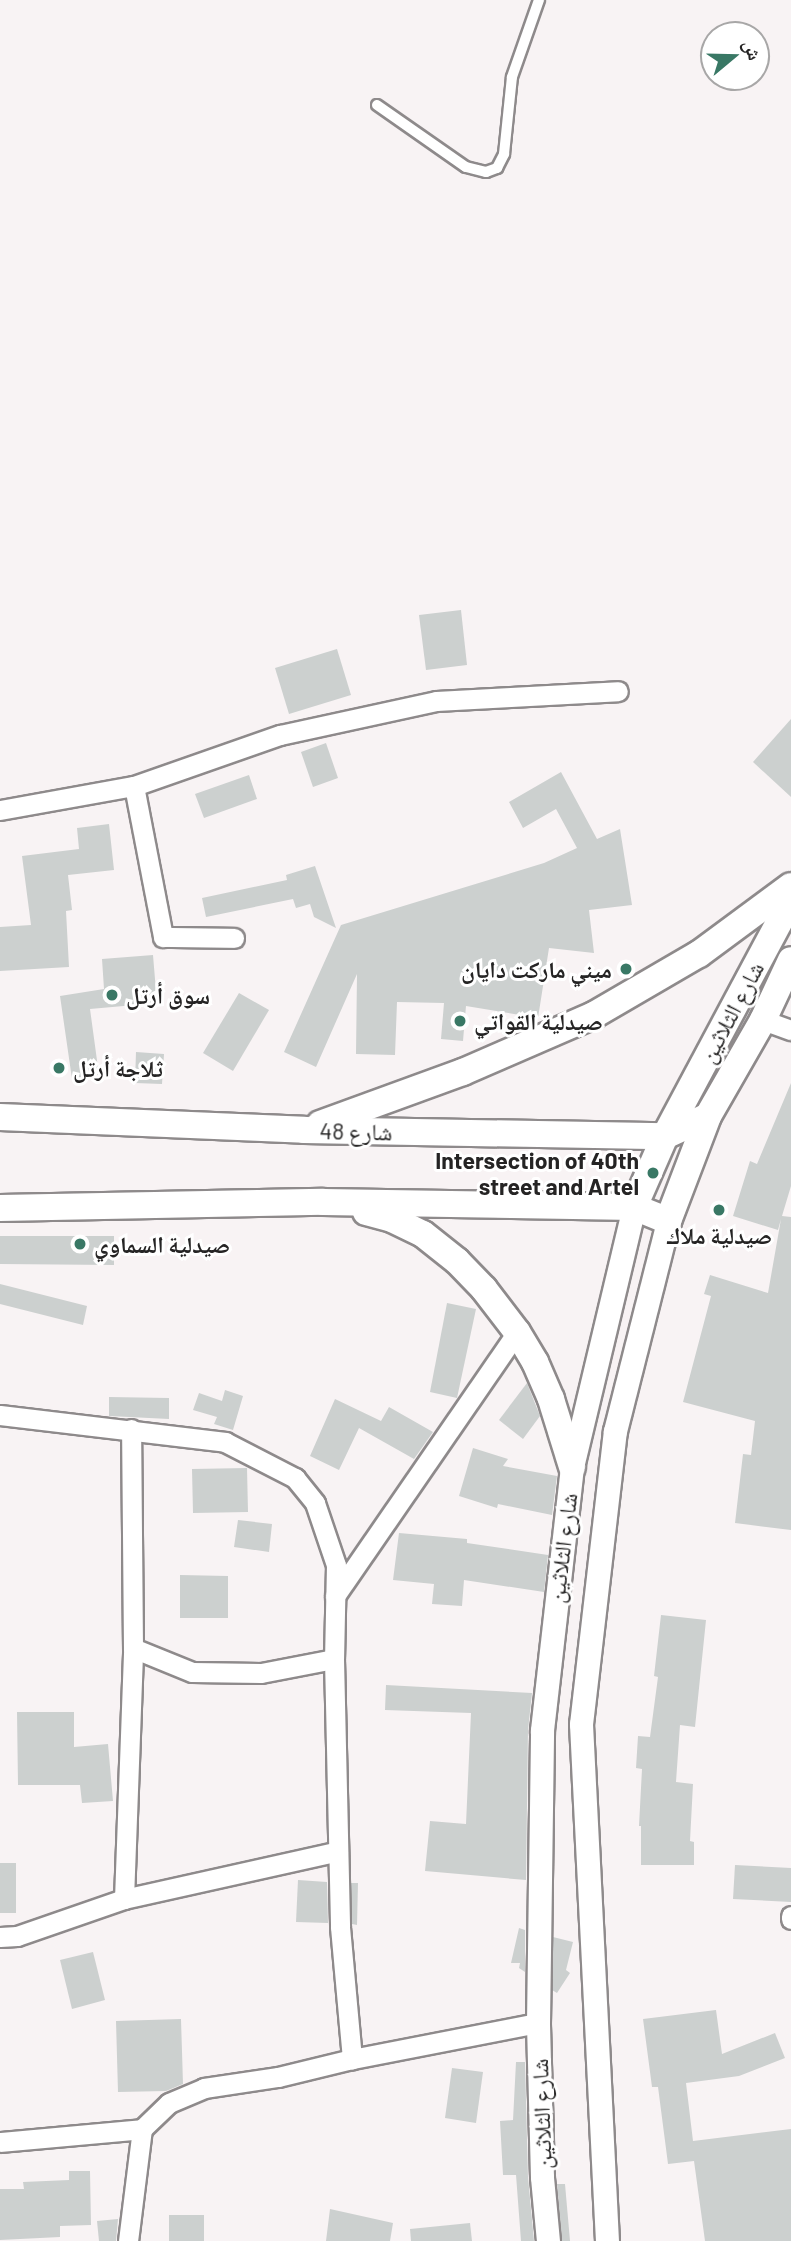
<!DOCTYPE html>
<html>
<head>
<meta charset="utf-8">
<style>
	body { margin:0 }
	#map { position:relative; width:791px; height:2241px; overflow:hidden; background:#f8f3f4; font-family:Barlow,"Noto Naskh Arabic",sans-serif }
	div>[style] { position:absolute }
	.building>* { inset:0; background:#ccd0cf }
	.roads { filter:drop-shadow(2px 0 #8e8a8b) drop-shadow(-2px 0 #8e8a8b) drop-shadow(0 2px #8e8a8b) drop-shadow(0 -2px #8e8a8b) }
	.service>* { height:10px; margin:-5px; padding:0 5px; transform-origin:5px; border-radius:5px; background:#fff }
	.minor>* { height:19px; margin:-9.5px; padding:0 9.5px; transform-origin:9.5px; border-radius:9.5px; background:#fff }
	.tertiary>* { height:23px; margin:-11.5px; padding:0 11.5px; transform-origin:11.5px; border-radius:11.5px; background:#fff }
	.secondary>* { height:26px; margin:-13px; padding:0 13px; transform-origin:13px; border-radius:13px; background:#fff }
	.dots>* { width:19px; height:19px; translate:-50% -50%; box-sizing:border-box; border:4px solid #fff; border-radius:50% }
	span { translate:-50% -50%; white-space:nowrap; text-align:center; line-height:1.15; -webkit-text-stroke:6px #fff; paint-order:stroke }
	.poi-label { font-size:23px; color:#252424; font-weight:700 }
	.right { translate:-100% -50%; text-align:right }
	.left { translate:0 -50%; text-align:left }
	.street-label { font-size:23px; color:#252424 }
	.north { position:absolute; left:700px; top:21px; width:70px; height:70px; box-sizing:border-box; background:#fff; border:2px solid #a8a7a7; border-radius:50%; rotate:71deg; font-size:19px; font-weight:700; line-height:28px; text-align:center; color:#252424 }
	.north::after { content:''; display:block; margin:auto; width:24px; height:32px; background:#397865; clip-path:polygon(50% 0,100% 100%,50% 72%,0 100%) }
</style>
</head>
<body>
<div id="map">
	<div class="building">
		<div style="clip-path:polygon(461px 610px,467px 665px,426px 670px,419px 615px)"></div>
		<div style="clip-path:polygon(337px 649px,351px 695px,289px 714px,275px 668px)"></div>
		<div style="clip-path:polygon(791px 719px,791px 797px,753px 762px)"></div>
		<div style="clip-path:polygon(326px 743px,338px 778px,313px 787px,301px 752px)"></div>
		<div style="clip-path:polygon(561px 772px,597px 839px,620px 829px,632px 905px,589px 910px,594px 953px,549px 948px,538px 1018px,466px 1006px,463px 1041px,441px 1039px,444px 1003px,397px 1002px,395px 1055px,356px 1054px,357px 974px,316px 1067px,284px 1052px,341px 925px,544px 863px,577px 848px,556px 809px,523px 828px,509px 802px)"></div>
		<div style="clip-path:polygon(249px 775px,257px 799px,204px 818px,195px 794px)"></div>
		<div style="clip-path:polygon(109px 824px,114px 870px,68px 875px,72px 910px,66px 911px,69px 967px,0 971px,0 927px,31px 925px,22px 856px,79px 849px,77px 828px)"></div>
		<div style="clip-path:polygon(315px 866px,336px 928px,314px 917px,310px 904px,296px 908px,293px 899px,206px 917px,202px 898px,287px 880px,286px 875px)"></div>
		<div style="clip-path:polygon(153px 955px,157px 1003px,90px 1009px,99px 1075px,72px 1079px,60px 996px,104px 989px,102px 959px)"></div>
		<div style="clip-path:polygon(239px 993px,269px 1010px,233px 1071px,203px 1053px)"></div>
		<div style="clip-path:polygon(136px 1052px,164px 1054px,162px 1084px,135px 1083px)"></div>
		<div style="clip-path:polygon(791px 1083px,791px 1186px,782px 1216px,791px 1217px,791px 1530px,735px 1523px,743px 1454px,751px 1455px,755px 1421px,683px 1402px,711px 1296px,704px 1294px,710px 1275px,768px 1293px,781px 1219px,778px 1230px,733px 1216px,750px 1161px,757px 1164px)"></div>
		<div style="clip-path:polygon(0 1236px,114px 1236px,114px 1265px,0 1264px)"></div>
		<div style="clip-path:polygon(0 1284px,87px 1306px,83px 1325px,0 1304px)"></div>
		<div style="clip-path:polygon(447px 1303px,476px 1309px,457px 1398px,430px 1392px)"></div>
		<div style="clip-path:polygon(527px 1383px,540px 1416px,523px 1439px,499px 1420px)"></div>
		<div style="clip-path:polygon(225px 1390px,243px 1396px,233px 1430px,214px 1424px,217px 1417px,193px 1410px,199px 1393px,222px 1401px)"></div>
		<div style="clip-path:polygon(109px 1397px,169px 1398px,169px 1419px,109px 1416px)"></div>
		<div style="clip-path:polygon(335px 1399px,381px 1421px,389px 1407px,433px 1432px,414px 1459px,359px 1428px,339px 1470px,310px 1456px)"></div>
		<div style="clip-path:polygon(473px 1448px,508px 1459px,503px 1466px,557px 1476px,552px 1515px,498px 1504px,497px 1508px,459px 1496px)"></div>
		<div style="clip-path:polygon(247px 1468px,248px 1512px,193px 1513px,192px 1469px)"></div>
		<div style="clip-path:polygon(238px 1520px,272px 1524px,269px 1552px,234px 1547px)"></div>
		<div style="clip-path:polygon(399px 1533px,467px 1539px,467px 1543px,548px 1555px,544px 1592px,464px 1580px,462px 1606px,432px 1604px,434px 1584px,393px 1580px)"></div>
		<div style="clip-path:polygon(180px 1575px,228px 1576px,228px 1618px,180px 1618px)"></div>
		<div style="clip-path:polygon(661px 1615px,706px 1620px,695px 1727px,680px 1725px,676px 1782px,693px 1784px,690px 1841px,694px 1842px,694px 1865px,641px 1865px,641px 1826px,639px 1826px,642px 1769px,636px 1768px,638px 1736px,650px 1737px,658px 1677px,654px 1676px)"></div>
		<div style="clip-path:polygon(386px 1685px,532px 1693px,528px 1730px,526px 1880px,425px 1871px,430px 1821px,466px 1824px,471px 1713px,385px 1710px)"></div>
		<div style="clip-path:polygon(17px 1712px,74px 1712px,74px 1747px,108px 1744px,113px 1801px,82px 1803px,80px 1785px,18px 1785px)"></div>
		<div style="clip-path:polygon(0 1863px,16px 1863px,16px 1913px,0 1913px)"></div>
		<div style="clip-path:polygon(735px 1865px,791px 1868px,791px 1902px,733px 1899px)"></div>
		<div style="clip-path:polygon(298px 1880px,327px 1882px,328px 1923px,296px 1922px)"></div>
		<div style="clip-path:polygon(351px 1883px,358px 1883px,357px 1925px,352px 1924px)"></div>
		<div style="clip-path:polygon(519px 1928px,525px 1930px,525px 1972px,519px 1968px,520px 1963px,511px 1963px)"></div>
		<div style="clip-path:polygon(553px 1937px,573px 1942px,566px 1970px,570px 1973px,557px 1993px,552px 1990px)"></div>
		<div style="clip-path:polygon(93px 1952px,105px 2000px,72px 2009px,60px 1960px)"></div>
		<div style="clip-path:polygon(716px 2010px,722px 2054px,775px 2033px,785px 2058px,739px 2076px,686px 2083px,693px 2141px,791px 2129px,791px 2241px,705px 2241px,694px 2161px,668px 2164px,658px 2087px,652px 2087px,643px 2019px)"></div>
		<div style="clip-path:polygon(181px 2019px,183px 2084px,166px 2091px,118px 2092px,116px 2021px)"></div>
		<div style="clip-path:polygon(516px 2062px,525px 2062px,528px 2177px,534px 2241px,521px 2241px,516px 2175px,503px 2175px,500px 2121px,513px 2120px)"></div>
		<div style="clip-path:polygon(452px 2068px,483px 2072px,476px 2123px,445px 2118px)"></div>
		<div style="clip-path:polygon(69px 2171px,90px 2171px,91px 2225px,60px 2226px,60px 2237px,0 2240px,0 2189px,24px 2189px,23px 2182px,69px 2180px)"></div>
		<div style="clip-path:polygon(557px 2184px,565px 2184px,570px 2241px,562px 2241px)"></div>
		<div style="clip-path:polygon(330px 2209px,393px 2223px,390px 2241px,326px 2241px)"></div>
		<div style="clip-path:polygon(169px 2215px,204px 2215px,204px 2241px,169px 2241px)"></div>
		<div style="clip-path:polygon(118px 2219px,116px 2241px,99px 2241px,97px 2221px)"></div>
		<div style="clip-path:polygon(470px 2223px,472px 2241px,411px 2241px,410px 2229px)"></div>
	</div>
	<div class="roads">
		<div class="service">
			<div style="left:377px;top:105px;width:108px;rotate:34.9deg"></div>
			<div style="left:466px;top:167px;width:21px;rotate:14deg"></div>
			<div style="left:486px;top:172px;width:12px;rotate:-20deg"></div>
			<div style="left:497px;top:168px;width:16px;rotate:-63deg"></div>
			<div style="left:504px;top:154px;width:77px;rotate:-84.1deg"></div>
			<div style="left:512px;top:77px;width:82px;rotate:-70.7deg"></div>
		</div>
		<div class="minor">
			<div style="left:134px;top:786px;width:154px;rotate:79.1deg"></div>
			<div style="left:163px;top:937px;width:71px;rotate:0.8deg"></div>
			<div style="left:0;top:810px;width:136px;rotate:-10.2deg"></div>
			<div style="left:134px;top:786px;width:155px;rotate:-19.3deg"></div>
			<div style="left:280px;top:735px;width:160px;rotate:-12.3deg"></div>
			<div style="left:436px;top:701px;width:182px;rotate:-3.1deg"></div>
			<div style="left:763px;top:1020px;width:30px;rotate:20deg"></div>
			<div style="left:0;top:1415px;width:227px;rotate:6.8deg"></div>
			<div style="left:225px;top:1442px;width:79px;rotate:27.2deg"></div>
			<div style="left:295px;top:1478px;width:32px;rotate:51deg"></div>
			<div style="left:315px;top:1503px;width:65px;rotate:71.3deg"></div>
			<div style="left:336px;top:1565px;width:94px;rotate:91.2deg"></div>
			<div style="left:334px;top:1659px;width:268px;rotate:88.7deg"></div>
			<div style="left:340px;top:1927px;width:133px;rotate:84.8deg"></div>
			<div style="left:335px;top:1596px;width:321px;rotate:-55.4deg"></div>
			<div style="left:133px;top:1648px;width:64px;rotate:22.1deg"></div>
			<div style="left:192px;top:1672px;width:69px;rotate:0.8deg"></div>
			<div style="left:261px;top:1673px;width:74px;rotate:-10.9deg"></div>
			<div style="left:124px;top:1899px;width:251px;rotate:-87.9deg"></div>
			<div style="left:133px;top:1648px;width:219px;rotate:-90.5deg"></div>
			<div style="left:791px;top:1916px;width:3px;rotate:90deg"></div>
			<div style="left:0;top:1937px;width:17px;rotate:-3deg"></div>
			<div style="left:17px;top:1936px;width:113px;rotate:-19.1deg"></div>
			<div style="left:124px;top:1899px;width:219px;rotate:-12.6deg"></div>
			<div style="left:0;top:2142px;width:143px;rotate:-5.2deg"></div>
			<div style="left:128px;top:2241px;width:113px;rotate:-82.9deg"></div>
			<div style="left:142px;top:2129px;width:37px;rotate:-44deg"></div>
			<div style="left:169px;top:2103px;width:38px;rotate:-23deg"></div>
			<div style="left:204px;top:2088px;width:75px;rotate:-8.5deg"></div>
			<div style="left:278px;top:2077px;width:76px;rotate:-13.7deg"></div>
			<div style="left:352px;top:2059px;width:189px;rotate:-11deg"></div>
		</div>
		<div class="tertiary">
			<div style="left:548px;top:2241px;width:64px;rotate:-95.4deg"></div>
			<div style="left:542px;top:2177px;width:154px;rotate:-91.5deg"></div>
			<div style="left:538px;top:2023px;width:293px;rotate:-89.2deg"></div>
			<div style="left:542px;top:1730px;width:265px;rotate:-83.5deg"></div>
			<div style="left:572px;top:1467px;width:267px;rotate:-76.6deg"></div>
			<div style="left:607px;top:2241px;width:518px;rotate:-92.88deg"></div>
			<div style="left:581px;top:1724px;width:295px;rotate:-83.4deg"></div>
			<div style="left:615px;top:1431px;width:217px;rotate:-75.8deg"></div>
		</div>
		<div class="secondary">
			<div style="left:0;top:1117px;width:304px;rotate:2.4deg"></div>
			<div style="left:304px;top:1130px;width:361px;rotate:1deg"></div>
			<div style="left:665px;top:1136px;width:47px;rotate:-24.9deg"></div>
			<div style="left:320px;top:1124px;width:152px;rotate:-20deg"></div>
			<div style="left:463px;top:1072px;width:143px;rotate:-23.5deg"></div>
			<div style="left:594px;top:1015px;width:121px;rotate:-30.2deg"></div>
			<div style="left:699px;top:954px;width:114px;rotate:-36.5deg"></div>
			<div style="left:634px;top:1207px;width:77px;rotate:-66.4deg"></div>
			<div style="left:665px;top:1136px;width:268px;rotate:-61.9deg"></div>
			<div style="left:0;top:1208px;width:323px;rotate:-1.1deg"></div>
			<div style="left:323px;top:1202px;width:311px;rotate:0.9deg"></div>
			<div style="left:634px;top:1207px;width:37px;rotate:22deg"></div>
			<div style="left:668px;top:1221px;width:112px;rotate:-69.1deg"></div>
			<div style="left:708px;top:1116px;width:111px;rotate:-60.2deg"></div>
			<div style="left:763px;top:1020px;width:66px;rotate:-65deg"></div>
			<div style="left:366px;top:1212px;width:27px;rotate:15deg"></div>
			<div style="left:392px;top:1219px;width:34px;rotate:26deg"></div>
			<div style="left:423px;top:1234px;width:43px;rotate:38.5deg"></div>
			<div style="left:457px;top:1261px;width:39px;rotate:46deg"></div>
			<div style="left:484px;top:1289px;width:54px;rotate:52.5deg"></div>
			<div style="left:517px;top:1332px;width:35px;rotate:59deg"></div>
			<div style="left:535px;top:1362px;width:40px;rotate:66.6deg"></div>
			<div style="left:551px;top:1399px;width:71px;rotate:72.8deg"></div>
		</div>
	</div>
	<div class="dots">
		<div style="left:626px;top:969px;background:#397865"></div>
		<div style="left:112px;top:995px;background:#397865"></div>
		<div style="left:460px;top:1021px;background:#397865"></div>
		<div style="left:59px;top:1068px;background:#397865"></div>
		<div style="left:653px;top:1173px;background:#397865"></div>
		<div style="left:719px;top:1210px;background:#397865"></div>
		<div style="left:80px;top:1244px;background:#397865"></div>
	</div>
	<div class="poi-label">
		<span class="right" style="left:612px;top:969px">ميني ماركت دايان</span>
		<span class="left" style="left:126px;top:995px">سوق أرتل</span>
		<span class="left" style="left:474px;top:1021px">صيدلية القواتي</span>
		<span class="left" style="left:73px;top:1068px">ثلاجة أرتل</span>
		<span class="right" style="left:639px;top:1173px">Intersection of 40th<br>street and Artel</span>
		<span style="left:719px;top:1235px">صيدلية ملاك</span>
		<span class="left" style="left:94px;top:1244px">صيدلية السماوي</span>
	</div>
	<div class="street-label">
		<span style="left:731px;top:1012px;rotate:-62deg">شارع الثلاثين</span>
		<span style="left:356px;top:1131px;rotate:1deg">شارع 48</span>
		<span style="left:562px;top:1548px;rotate:-83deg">شارع الثلاثين</span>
		<span style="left:541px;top:2114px;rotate:-92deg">شارع الثلاثين</span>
	</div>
	<div class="north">ش</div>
</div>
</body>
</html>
